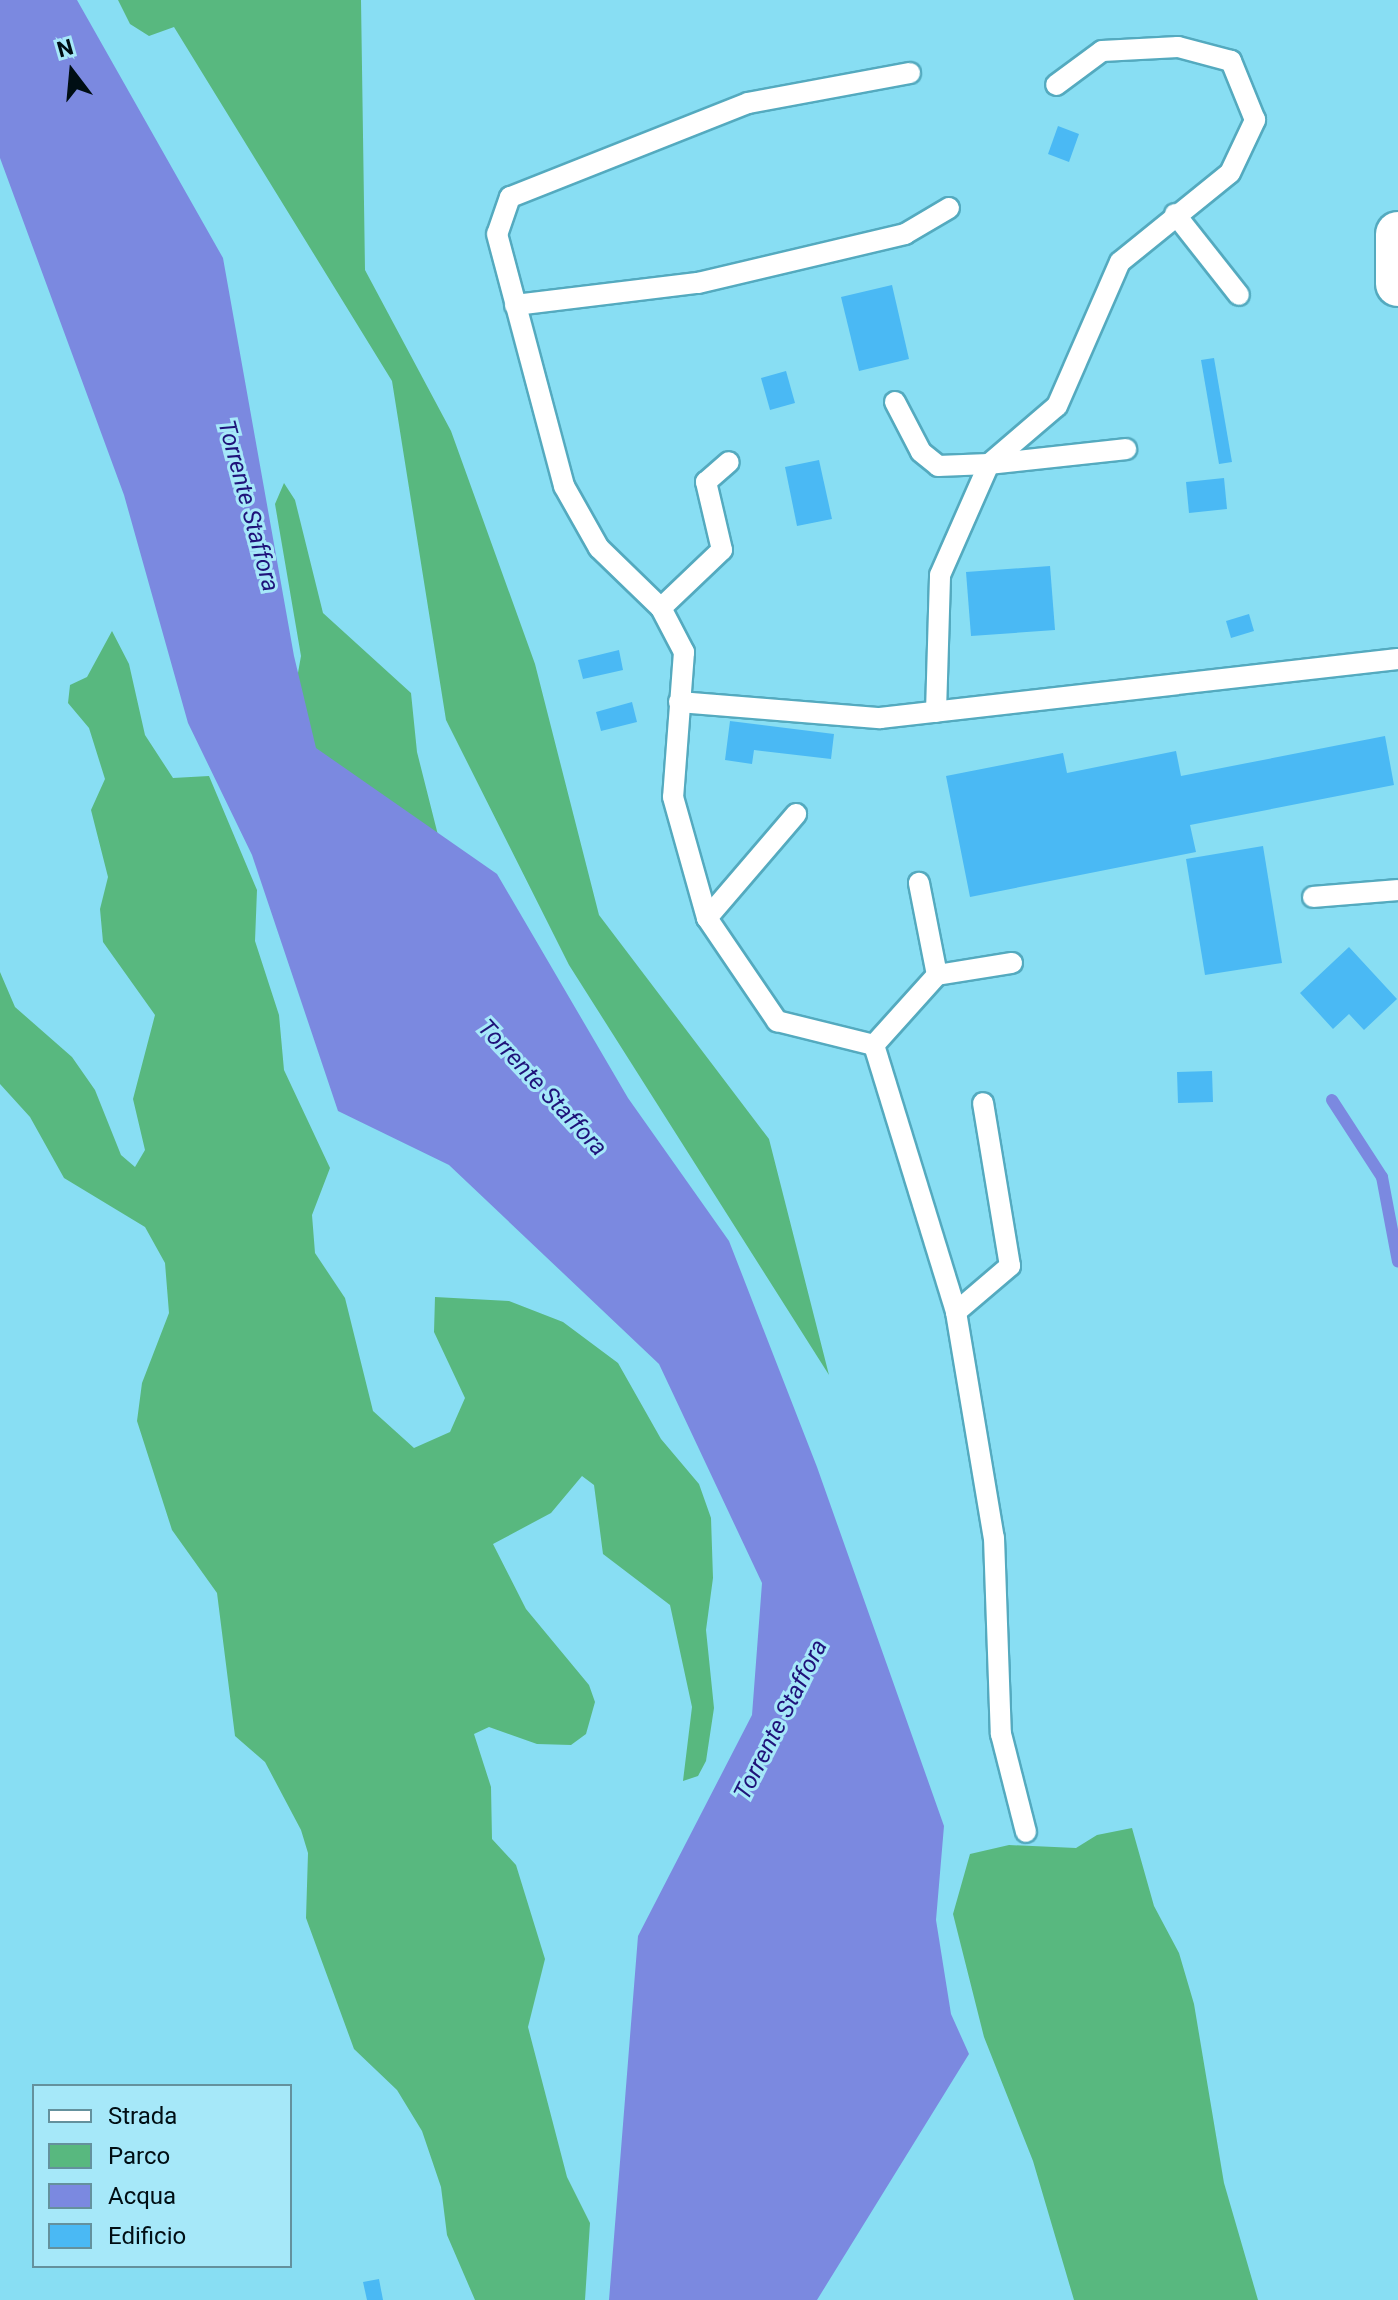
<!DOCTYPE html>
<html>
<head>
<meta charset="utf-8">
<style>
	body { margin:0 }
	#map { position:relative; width:1398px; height:2300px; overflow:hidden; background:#88def3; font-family:Roboto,sans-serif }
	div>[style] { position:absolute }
	.green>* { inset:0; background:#58b87f }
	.water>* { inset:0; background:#7b89e0 }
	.stream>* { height:12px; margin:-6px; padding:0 6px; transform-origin:6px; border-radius:6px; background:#7b89e0 }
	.building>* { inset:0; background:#4ab9f4 }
	.roads { filter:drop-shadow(2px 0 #54aabf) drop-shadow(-2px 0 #54aabf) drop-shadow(0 2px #54aabf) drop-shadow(0 -2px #54aabf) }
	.lane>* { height:20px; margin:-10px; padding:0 10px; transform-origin:10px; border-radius:10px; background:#fff }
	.secondary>* { height:44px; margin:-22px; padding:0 22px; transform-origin:22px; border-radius:22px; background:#fff }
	span { translate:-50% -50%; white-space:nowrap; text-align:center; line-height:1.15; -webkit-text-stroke:6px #a6e8f9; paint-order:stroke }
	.water-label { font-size:24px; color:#1f137a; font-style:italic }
	.legend { position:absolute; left:32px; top:2084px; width:260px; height:184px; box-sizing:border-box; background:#a6e8f9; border:2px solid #64919d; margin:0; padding:10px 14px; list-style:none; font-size:24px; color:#000e14 }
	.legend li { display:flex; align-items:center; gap:16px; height:40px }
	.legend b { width:40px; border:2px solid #64919d }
	.north { position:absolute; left:32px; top:32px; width:80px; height:80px; -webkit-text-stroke:6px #a6e8f9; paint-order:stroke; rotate:344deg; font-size:22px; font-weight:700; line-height:32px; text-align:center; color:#000e14 }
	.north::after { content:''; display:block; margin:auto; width:28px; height:36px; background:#000e14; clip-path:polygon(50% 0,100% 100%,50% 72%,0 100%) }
</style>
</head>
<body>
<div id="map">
	<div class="green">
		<div style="clip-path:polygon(118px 0,361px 0,365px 270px,451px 431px,535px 664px,599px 915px,769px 1139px,829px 1375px,569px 965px,446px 720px,392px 381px,174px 27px,149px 36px,130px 24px)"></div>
		<div style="clip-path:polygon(284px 483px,295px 500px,323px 613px,411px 693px,417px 752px,441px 847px,349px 868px,294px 695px,301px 656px,275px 504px)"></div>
		<div style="clip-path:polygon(112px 631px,129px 664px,145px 735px,173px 778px,209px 776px,257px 890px,255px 941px,279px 1015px,284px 1070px,330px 1168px,312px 1215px,315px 1253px,345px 1298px,373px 1411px,414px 1448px,450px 1432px,465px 1398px,434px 1332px,435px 1297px,509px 1301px,563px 1322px,618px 1363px,661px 1439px,699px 1484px,711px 1518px,713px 1578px,706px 1630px,714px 1708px,706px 1761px,698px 1776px,683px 1781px,692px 1707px,670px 1605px,603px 1554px,594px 1485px,582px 1476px,551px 1513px,493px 1544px,526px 1609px,589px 1685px,595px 1702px,586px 1734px,571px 1745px,537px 1744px,489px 1727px,474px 1734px,491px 1787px,492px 1839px,516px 1865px,545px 1959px,528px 2027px,567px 2177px,590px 2223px,585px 2300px,475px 2300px,447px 2235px,441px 2187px,422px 2131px,397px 2090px,354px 2049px,306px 1918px,308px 1853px,301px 1830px,265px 1762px,235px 1736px,217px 1593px,172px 1530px,137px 1421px,142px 1383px,169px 1313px,165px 1263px,145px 1227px,64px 1178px,30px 1117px,0 1084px,0 972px,15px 1007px,72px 1057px,95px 1090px,121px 1155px,135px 1167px,145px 1150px,133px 1099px,155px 1015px,103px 942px,100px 909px,108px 877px,91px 810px,105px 779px,89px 728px,68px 703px,70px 685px,87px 677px)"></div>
		<div style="clip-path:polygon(1132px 1828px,1154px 1906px,1179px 1953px,1194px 2004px,1224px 2183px,1258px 2300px,1074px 2300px,1033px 2161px,984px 2037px,953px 1914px,970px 1854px,1009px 1845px,1076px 1848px,1097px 1835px)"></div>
	</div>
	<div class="water">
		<div style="clip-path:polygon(0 0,77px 0,223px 258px,294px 656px,316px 748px,497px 874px,628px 1098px,729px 1241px,817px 1467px,944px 1826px,936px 1920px,951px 2014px,969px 2054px,817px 2300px,609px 2300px,638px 1936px,752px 1715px,762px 1583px,659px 1364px,449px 1165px,338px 1111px,252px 855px,188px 723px,124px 495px,0 158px)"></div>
	</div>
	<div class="stream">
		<div style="left:1332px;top:1100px;width:92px;rotate:57deg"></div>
		<div style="left:1382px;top:1177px;width:86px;rotate:79.3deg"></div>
	</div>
	<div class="building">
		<div style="clip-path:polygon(1058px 126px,1079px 134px,1069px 162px,1048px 154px)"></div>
		<div style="clip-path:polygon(892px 285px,909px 359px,859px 371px,841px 297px)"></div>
		<div style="clip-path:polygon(1214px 358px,1232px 462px,1219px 464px,1201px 360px)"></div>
		<div style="clip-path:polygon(786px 371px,795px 403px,770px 410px,761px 378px)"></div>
		<div style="clip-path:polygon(819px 460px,832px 519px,797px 526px,785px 467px)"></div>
		<div style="clip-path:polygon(1224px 478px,1227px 509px,1189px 513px,1186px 482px)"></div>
		<div style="clip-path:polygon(1050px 566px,1055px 630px,971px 636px,966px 572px)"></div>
		<div style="clip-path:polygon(1249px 614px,1254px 631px,1231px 638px,1226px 621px)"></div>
		<div style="clip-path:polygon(619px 650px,623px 670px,583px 679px,578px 660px)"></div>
		<div style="clip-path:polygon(632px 702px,637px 722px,601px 731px,596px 712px)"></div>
		<div style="clip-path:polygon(730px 721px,834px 734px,831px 759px,754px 750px,752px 764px,725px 760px)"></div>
		<div style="clip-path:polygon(1385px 736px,1394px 785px,1190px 825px,1196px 852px,970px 897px,946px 776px,1063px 753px,1067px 773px,1176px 751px,1181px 776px)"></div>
		<div style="clip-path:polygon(1263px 846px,1282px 963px,1205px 975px,1186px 859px)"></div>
		<div style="clip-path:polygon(1349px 947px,1397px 999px,1364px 1030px,1349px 1014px,1333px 1029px,1300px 993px)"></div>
		<div style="clip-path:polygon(1212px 1071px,1213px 1102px,1178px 1103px,1177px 1072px)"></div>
		<div style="clip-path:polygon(379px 2279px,383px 2300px,367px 2300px,363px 2282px)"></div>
	</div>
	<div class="roads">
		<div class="lane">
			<div style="left:910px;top:73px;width:165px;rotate:169.5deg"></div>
			<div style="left:748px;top:103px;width:256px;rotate:158.4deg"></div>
			<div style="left:510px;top:197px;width:39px;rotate:109deg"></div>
			<div style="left:497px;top:234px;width:261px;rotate:75.1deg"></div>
			<div style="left:564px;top:486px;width:71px;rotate:60.6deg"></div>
			<div style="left:599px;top:548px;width:86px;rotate:44.1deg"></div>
			<div style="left:661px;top:608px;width:50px;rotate:62.4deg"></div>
			<div style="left:684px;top:652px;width:145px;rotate:94.3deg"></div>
			<div style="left:673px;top:797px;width:126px;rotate:74.3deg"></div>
			<div style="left:707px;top:918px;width:125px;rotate:55.8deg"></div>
			<div style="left:777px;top:1021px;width:100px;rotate:13.9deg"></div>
			<div style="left:874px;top:1045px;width:279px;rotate:72.9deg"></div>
			<div style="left:956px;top:1312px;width:229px;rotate:80.5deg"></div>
			<div style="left:994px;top:1538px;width:196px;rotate:88deg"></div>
			<div style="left:1001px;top:1734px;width:101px;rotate:75.7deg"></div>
			<div style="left:1175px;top:214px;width:103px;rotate:51.7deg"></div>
			<div style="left:515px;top:305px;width:184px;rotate:-6.9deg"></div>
			<div style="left:698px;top:283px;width:213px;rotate:-13.3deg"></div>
			<div style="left:905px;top:234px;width:51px;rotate:-30.6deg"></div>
			<div style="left:895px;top:402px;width:56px;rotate:62.5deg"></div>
			<div style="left:921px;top:452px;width:22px;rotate:39deg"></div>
			<div style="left:938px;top:466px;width:51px;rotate:-2.2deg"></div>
			<div style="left:989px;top:464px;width:89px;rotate:-40.5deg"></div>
			<div style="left:1057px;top:406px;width:157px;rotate:-66.4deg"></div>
			<div style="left:1120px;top:262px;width:141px;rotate:-39deg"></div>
			<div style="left:1230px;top:173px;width:59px;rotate:-64.7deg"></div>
			<div style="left:1255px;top:120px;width:64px;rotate:-112.1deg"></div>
			<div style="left:1231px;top:61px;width:55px;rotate:-165.2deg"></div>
			<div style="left:1178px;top:47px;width:76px;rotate:177deg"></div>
			<div style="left:1102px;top:51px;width:57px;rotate:143.5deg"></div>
			<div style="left:661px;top:608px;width:84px;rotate:-43.6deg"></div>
			<div style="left:722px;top:550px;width:70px;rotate:-103.2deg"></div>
			<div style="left:706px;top:482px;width:30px;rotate:-41deg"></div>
			<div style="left:679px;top:702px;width:202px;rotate:4.6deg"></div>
			<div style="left:880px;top:718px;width:521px;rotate:-6.5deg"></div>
			<div style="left:936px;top:712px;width:137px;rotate:-88.3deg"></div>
			<div style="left:940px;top:575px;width:121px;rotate:-66.2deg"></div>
			<div style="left:989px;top:464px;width:138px;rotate:-6.2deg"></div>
			<div style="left:1313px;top:897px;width:85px;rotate:-4.7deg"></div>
			<div style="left:707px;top:918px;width:137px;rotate:-49.4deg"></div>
			<div style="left:937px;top:975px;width:76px;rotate:-9.1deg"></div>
			<div style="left:874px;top:1045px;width:94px;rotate:-48deg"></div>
			<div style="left:937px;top:975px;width:94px;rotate:-101.1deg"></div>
			<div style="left:956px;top:1312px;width:71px;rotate:-40.4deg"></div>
			<div style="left:1010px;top:1266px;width:165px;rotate:-99.4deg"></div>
		</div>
		<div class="secondary">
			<div style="left:1398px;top:234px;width:50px;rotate:90deg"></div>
		</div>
	</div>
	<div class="water-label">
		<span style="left:248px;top:506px;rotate:75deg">Torrente Staffora</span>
		<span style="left:542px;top:1088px;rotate:47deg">Torrente Staffora</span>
		<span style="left:781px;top:1720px;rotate:-63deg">Torrente Staffora</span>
	</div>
	<ul class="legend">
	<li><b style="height:10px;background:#fff"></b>Strada</li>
	<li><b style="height:22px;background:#58b87f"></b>Parco</li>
	<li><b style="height:22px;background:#7b89e0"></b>Acqua</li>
	<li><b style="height:22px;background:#4ab9f4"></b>Edificio</li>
	</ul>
	<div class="north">N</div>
</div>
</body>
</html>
